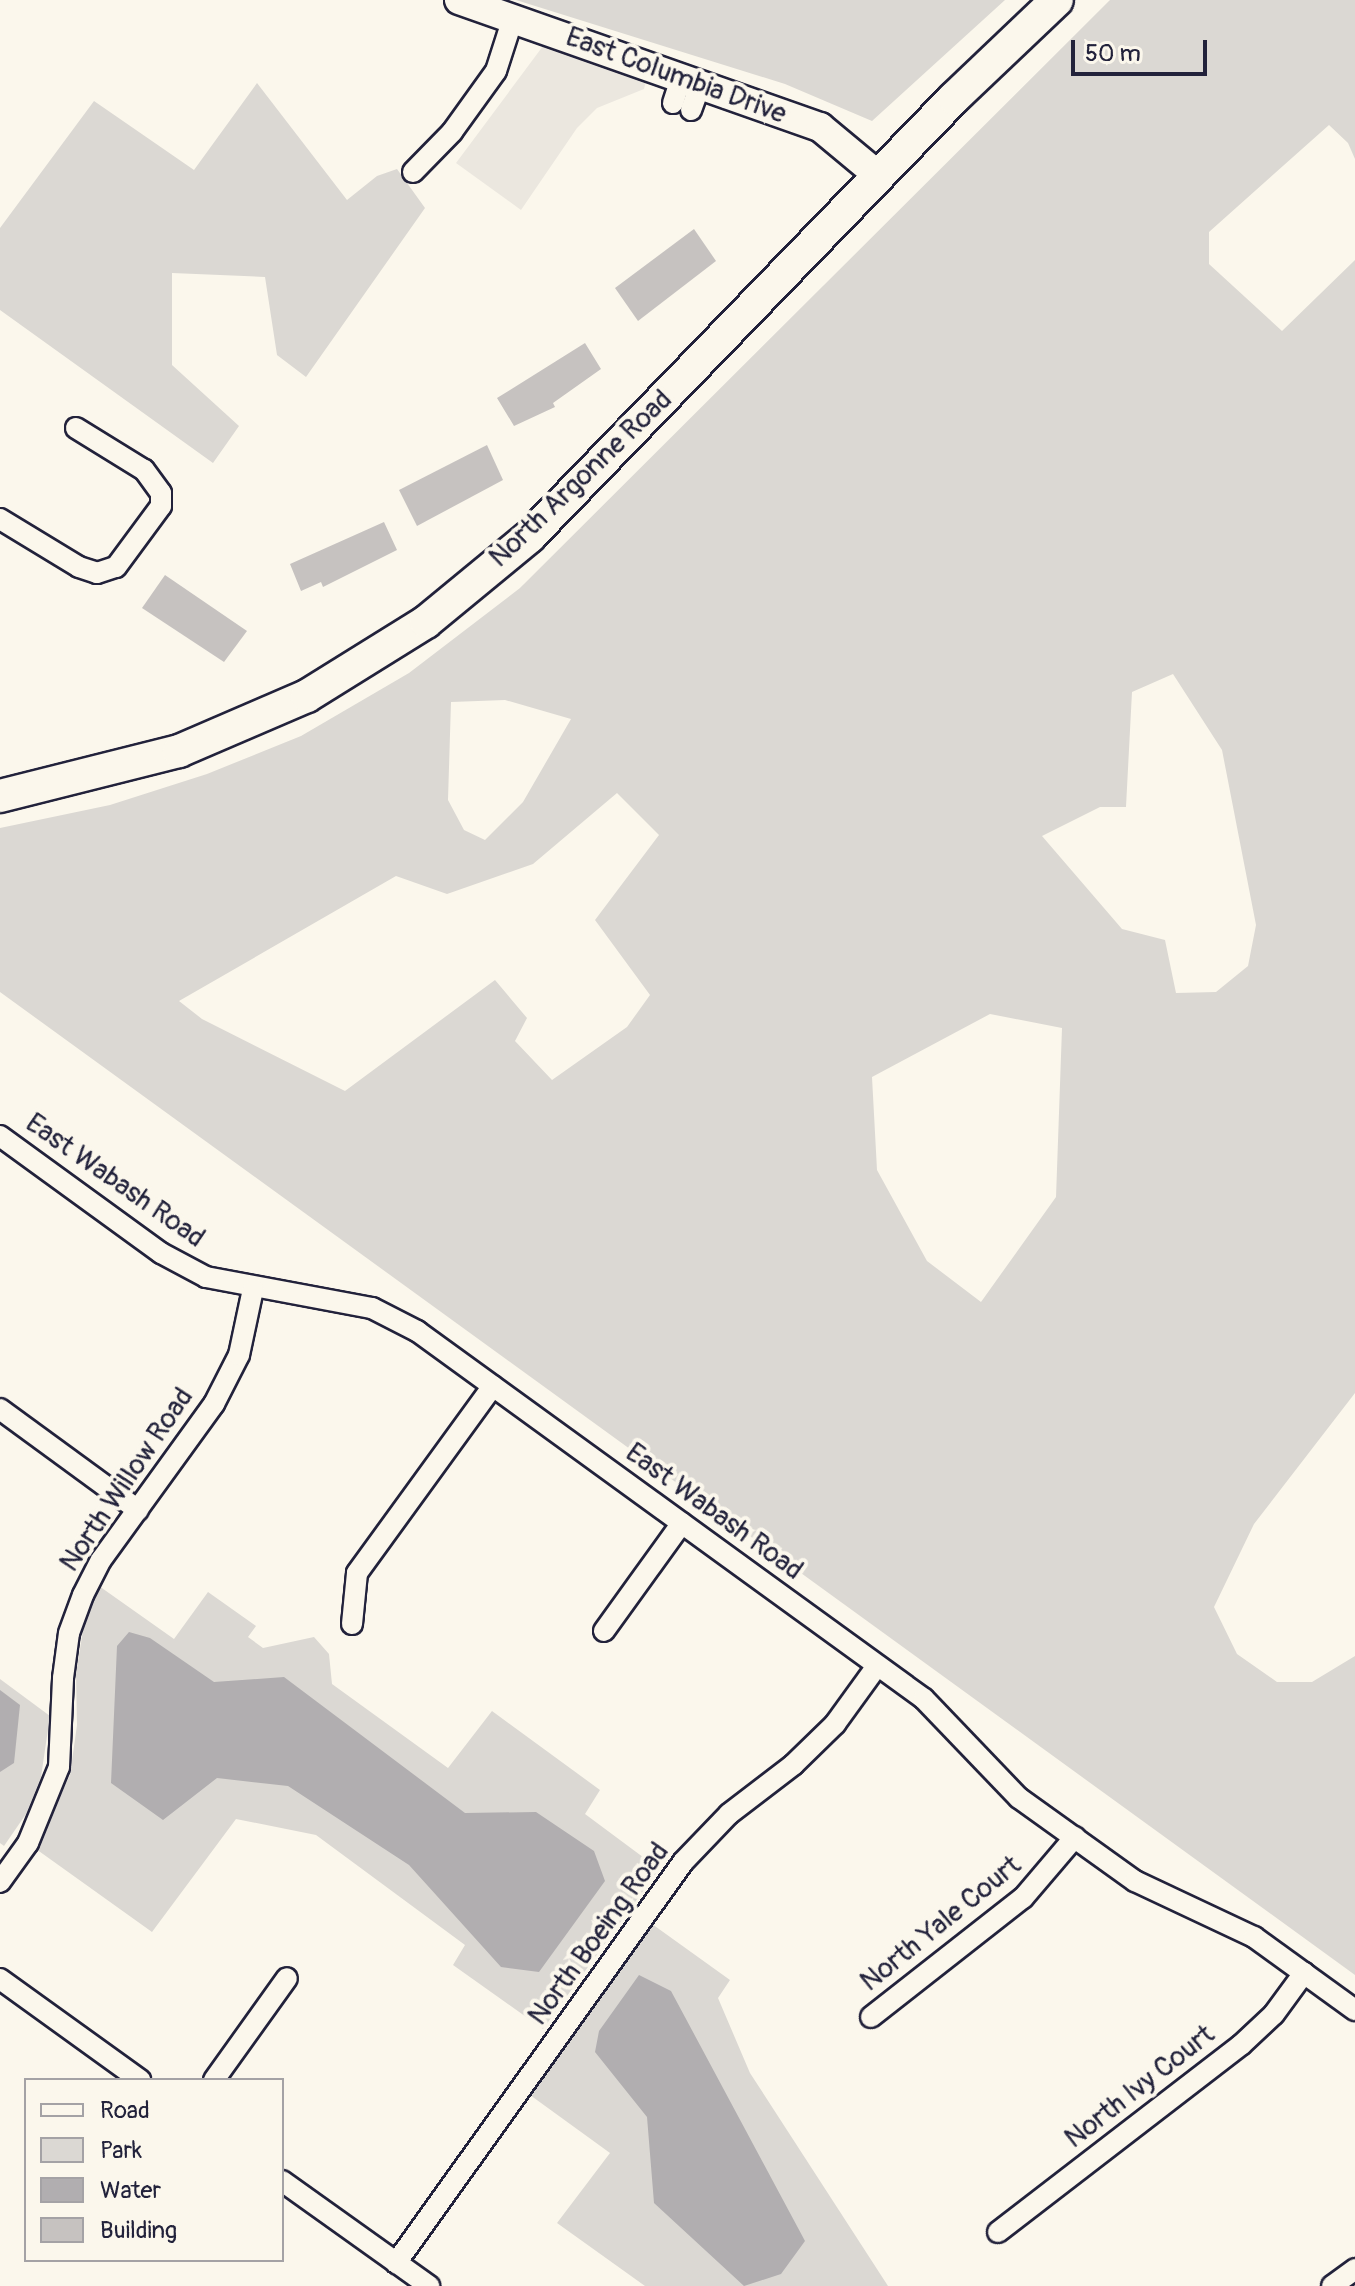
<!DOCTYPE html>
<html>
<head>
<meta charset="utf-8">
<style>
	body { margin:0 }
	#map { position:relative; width:1355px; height:2286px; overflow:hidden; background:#fbf7ec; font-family:Pangolin,sans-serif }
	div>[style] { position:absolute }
	.built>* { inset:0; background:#ebe7df }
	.green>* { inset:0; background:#dbd8d3 }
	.water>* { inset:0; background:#b1aeb0 }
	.building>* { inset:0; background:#c6c2c0 }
	.roads { filter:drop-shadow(2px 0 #22223b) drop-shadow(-2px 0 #22223b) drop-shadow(0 2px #22223b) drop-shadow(0 -2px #22223b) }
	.street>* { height:20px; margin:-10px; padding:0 10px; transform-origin:10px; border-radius:10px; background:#fbf7ec }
	.secondary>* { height:28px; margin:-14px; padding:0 14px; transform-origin:14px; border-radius:14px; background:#fbf7ec }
	.primary>* { height:32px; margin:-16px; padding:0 16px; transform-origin:16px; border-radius:16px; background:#fbf7ec }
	span { translate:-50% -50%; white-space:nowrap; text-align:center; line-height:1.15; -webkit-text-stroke:8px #fbf7ec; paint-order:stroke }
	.street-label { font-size:28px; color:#22223b }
	.legend { position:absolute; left:24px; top:2078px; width:260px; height:184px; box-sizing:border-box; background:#fbf7ec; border:2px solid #a4a2a5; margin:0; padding:10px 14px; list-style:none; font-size:24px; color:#22223b }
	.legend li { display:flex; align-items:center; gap:16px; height:40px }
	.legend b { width:40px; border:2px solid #a4a2a5 }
	.scale { position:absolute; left:1071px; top:40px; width:136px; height:36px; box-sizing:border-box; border:4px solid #22223b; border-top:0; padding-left:10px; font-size:24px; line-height:28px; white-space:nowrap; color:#22223b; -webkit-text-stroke:6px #fbf7ec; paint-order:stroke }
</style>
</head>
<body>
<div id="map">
	<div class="built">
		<div style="clip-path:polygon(543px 46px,646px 81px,644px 89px,597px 108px,577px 128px,521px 210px,456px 163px)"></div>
	</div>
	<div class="green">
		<div style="clip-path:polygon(516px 0,1005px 0,872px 121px,785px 84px)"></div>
		<div style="clip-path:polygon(evenodd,1110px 0,1355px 0,1355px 159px,1348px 143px,1329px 125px,1209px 232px,1209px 264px,1282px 331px,1355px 260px,1355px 1393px,1254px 1524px,1214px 1607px,1237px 1654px,1277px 1682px,1312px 1682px,1355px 1656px,1355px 1975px,0 992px,0 828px,110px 805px,207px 774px,301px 736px,409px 673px,520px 588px,1110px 0,1173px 674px,1222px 750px,1256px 925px,1248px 966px,1216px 992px,1176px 993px,1165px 940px,1122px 929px,1042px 836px,1100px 807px,1126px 807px,1132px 692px,1173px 674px,1110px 0,505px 700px,571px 719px,523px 802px,485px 840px,464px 830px,448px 800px,451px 702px,505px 700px,1110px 0,617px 793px,659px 835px,595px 920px,650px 995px,627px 1027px,552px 1080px,515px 1041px,527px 1018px,495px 980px,345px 1091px,202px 1019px,179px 1001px,396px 876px,447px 894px,533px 864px,617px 793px,1110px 0,990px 1014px,1062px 1028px,1056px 1197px,981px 1302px,927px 1261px,877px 1170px,872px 1077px,990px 1014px)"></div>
		<div style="clip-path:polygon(257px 83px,347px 200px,377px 176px,397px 169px,425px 208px,306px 377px,277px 355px,265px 277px,172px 273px,172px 365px,239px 426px,213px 463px,0 310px,0 228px,94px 101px,194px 170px)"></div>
		<div style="clip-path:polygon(99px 1586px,174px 1639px,208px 1592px,256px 1626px,248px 1637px,263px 1648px,314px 1637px,329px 1654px,332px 1684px,448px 1768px,492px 1711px,600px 1790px,585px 1814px,659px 1869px,543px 2029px,453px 1965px,465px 1945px,316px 1835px,236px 1819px,152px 1932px,36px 1849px,70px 1775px,77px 1725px,76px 1674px,83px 1630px)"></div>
		<div style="clip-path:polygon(0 1679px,50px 1716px,41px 1777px,26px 1814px,4px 1846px,0 1843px)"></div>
		<div style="clip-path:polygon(652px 1924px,730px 1980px,718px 1998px,750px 2073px,888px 2286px,645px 2286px,557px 2223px,610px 2153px,530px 2095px)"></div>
	</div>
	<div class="water">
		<div style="clip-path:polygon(129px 1632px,150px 1638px,214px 1682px,284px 1677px,465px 1813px,536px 1812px,594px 1851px,605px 1881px,539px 1972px,501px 1967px,409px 1865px,288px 1786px,217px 1778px,163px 1820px,111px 1783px,117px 1646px)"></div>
		<div style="clip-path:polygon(0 1690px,20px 1705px,14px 1763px,0 1772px)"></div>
		<div style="clip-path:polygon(639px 1975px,671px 1991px,805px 2241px,781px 2274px,744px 2286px,654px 2203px,647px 2117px,595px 2052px,599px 2031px)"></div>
	</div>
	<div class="building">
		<div style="clip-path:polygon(694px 229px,716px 261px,638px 321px,615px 288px)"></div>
		<div style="clip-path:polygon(585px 343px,601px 369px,553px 403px,555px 407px,514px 426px,497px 398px)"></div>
		<div style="clip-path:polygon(487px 445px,503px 480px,417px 526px,399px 490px)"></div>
		<div style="clip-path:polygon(384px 522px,397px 550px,323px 587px,321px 582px,301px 591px,290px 564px)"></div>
		<div style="clip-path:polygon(165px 575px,247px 631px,224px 662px,142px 608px)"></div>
	</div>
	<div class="roads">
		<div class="street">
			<div style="left:673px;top:103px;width:26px;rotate:-72deg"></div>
			<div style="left:691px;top:110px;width:27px;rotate:-70deg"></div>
			<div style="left:413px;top:172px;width:56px;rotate:-45.7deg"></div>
			<div style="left:452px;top:132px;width:75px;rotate:-54.2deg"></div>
			<div style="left:496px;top:71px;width:56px;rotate:-72.2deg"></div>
			<div style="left:0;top:519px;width:92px;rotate:31.3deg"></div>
			<div style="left:79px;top:567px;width:19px;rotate:18deg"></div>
			<div style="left:97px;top:573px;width:20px;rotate:-18deg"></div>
			<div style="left:116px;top:567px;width:76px;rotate:-53.6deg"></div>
			<div style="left:161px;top:506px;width:13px;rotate:-90deg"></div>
			<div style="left:161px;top:493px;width:29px;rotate:-126deg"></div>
			<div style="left:144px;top:470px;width:80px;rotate:-148.3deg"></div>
			<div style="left:0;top:1136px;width:199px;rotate:36deg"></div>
			<div style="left:161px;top:1253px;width:51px;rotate:28.1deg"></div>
			<div style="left:206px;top:1277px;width:169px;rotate:10.6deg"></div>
			<div style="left:372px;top:1308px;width:51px;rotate:27.1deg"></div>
			<div style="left:417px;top:1331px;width:626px;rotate:35.97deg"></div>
			<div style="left:924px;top:1699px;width:137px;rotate:46.2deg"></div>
			<div style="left:1019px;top:1798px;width:143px;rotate:35.6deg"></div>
			<div style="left:1135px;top:1881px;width:132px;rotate:25.2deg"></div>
			<div style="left:1254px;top:1937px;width:125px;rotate:35.9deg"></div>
			<div style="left:0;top:1409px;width:171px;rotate:36.2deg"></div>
			<div style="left:352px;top:1624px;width:51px;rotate:-84.4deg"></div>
			<div style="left:357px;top:1573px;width:231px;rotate:-54deg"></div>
			<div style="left:604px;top:1631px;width:133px;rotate:-54.2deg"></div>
			<div style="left:0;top:1882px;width:48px;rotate:-54.3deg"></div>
			<div style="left:28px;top:1843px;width:82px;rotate:-67.8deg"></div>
			<div style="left:59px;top:1767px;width:89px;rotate:-87.4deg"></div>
			<div style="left:63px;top:1678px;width:45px;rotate:-82.4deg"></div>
			<div style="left:69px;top:1633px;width:40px;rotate:-69.8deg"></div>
			<div style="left:83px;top:1595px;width:39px;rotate:-63deg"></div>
			<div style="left:101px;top:1560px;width:193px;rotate:-54.1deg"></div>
			<div style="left:214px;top:1404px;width:55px;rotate:-63deg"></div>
			<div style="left:239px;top:1355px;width:67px;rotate:-78deg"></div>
			<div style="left:0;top:1979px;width:173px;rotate:35.8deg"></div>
			<div style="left:871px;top:2017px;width:193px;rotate:-38.1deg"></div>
			<div style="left:1023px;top:1898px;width:80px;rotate:-49.6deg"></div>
			<div style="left:214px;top:2080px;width:125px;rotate:-54.4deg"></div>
			<div style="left:282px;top:2181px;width:181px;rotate:35.5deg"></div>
			<div style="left:998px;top:2232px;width:307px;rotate:-37.6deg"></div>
			<div style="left:1241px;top:2045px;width:45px;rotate:-43.2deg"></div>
			<div style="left:1274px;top:2014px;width:51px;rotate:-53.8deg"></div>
			<div style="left:396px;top:2263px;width:493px;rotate:-54.4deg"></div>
			<div style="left:683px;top:1862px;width:66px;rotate:-46.2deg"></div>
			<div style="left:729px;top:1814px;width:81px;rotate:-37.4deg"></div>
			<div style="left:793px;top:1765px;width:59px;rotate:-44.3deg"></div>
			<div style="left:835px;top:1724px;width:72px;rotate:-54.1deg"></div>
			<div style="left:1332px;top:2286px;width:29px;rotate:-36deg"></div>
		</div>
		<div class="secondary">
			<div style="left:459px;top:0;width:383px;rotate:19.4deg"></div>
			<div style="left:820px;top:127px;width:77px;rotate:39.7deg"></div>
		</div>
		<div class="primary">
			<div style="left:0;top:796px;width:185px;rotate:-14.1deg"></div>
			<div style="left:179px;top:751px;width:139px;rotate:-23.3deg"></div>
			<div style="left:307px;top:696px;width:140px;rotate:-31.9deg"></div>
			<div style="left:426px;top:622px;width:134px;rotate:-39.5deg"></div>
			<div style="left:529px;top:537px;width:611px;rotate:-45.93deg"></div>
			<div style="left:954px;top:98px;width:142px;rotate:-43.6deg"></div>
		</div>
	</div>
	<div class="street-label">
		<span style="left:676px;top:76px;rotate:20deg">East Columbia Drive</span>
		<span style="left:581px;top:479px;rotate:-44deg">North Argonne Road</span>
		<span style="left:115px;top:1181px;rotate:35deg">East Wabash Road</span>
		<span style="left:127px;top:1480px;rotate:-56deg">North Willow Road</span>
		<span style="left:714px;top:1512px;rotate:36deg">East Wabash Road</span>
		<span style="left:941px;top:1924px;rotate:-39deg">North Yale Court</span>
		<span style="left:599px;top:1934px;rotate:-54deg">North Boeing Road</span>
		<span style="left:1140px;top:2087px;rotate:-38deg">North Ivy Court</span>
	</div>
	<ul class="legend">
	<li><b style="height:10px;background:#fbf7ec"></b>Road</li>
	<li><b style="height:22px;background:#dbd8d3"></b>Park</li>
	<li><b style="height:22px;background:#b1aeb0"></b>Water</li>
	<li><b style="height:22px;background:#c6c2c0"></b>Building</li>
	</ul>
	<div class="scale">50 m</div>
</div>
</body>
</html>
